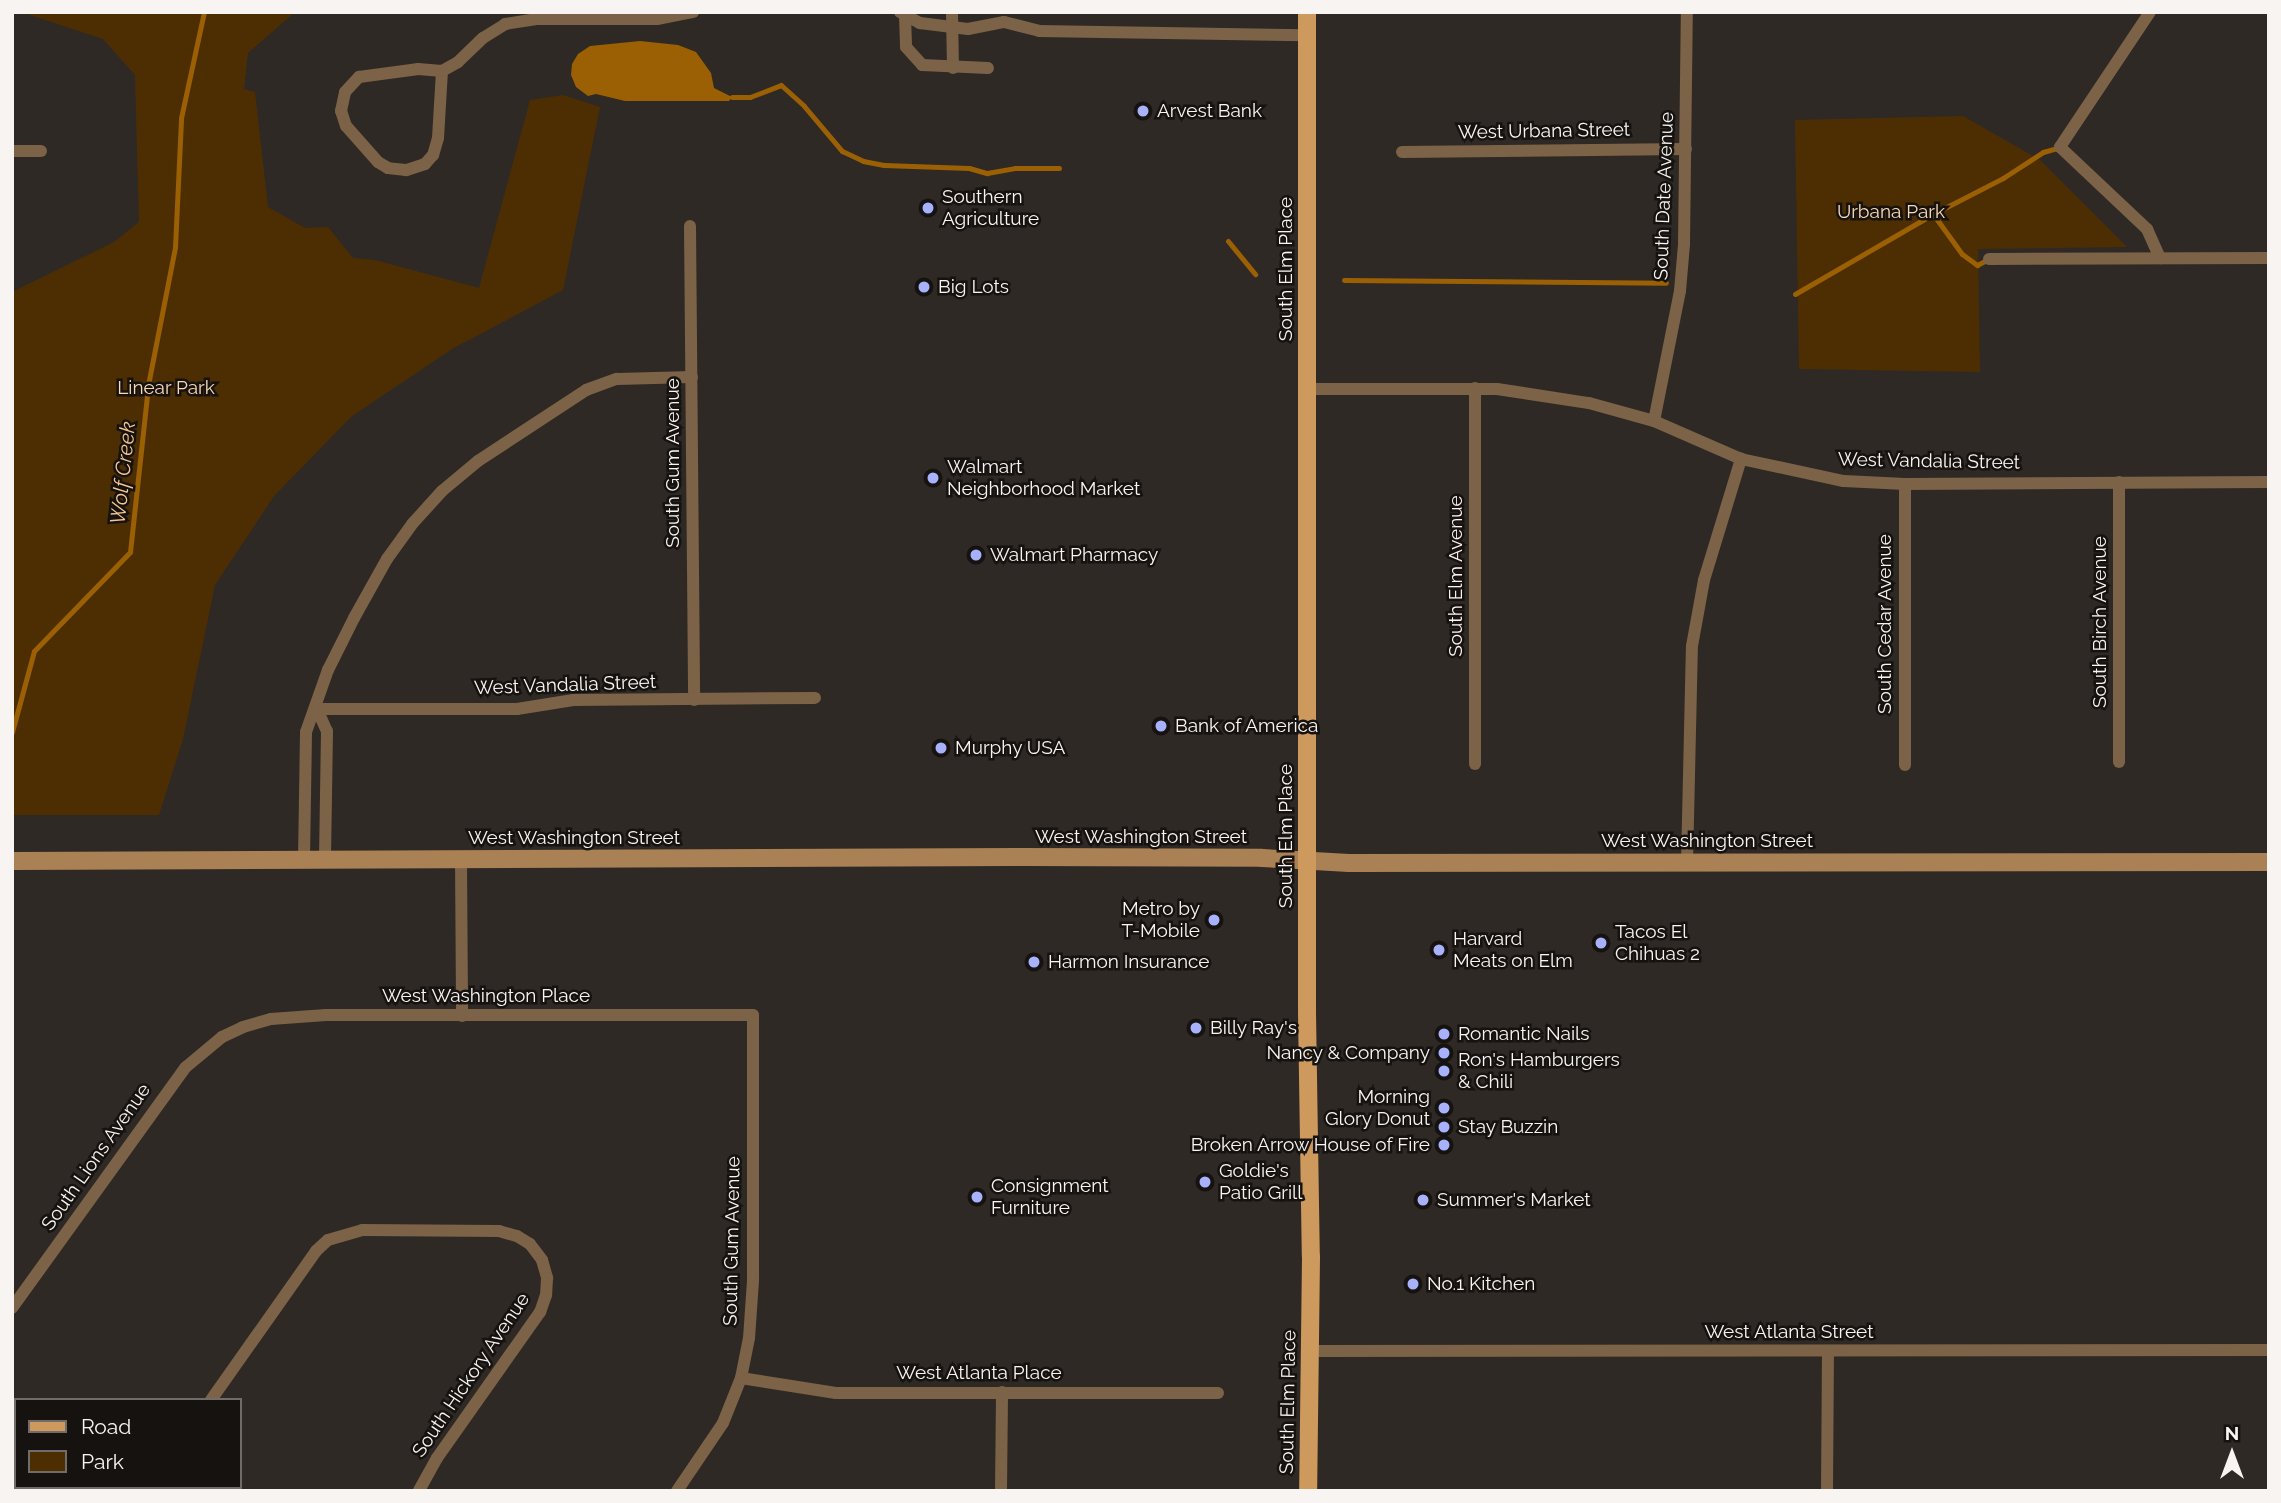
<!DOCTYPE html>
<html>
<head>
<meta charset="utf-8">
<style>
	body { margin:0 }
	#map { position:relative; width:2281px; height:1503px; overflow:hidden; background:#2e2924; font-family:Raleway,sans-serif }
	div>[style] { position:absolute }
	.green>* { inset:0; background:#4d2e03 }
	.water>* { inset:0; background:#9b6003 }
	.stream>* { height:5px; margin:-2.5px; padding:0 2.5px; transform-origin:2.5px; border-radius:2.5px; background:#9b6003 }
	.minor>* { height:12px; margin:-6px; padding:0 6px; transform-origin:6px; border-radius:6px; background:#7c6246 }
	.secondary>* { height:18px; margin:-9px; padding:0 9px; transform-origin:9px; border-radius:9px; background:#aa8154 }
	.primary>* { height:18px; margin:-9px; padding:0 9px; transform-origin:9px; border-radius:9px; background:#ce995d }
	.dots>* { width:19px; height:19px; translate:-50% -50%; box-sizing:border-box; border:4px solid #151210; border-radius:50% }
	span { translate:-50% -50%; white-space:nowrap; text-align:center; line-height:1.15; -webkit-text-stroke:5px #151210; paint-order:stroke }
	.poi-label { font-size:19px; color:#f8f4f1 }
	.left { translate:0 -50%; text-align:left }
	.right { translate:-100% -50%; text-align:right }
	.street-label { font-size:19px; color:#f8f4f1 }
	.park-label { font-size:19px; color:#f9d8b5 }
	.water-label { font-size:21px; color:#f7c691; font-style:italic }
	.frame { position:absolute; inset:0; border:14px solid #f8f4f1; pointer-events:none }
	.legend { position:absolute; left:14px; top:1398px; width:228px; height:91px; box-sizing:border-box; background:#151210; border:2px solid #706c6a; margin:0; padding:9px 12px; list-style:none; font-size:21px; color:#f8f4f1 }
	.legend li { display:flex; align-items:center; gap:14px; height:35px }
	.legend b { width:35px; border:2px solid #706c6a }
	.north { position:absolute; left:2197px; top:1419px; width:70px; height:70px; -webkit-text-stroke:5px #151210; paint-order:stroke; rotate:0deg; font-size:19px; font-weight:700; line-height:28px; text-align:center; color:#f8f4f1 }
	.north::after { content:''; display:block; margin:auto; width:24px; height:32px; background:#f8f4f1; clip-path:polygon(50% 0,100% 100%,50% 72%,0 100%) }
</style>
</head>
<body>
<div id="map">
	<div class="green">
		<div style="clip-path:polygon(30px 12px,295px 12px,248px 53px,244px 89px,255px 92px,268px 207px,305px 228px,328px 227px,353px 258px,375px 260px,479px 288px,530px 100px,563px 95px,600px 107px,563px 290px,452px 349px,352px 416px,274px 496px,215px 585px,183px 739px,159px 815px,12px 815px,12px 292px,114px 242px,139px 222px,135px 75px,103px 39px,30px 15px)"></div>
		<div style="clip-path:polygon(1963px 116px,2040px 160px,2127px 247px,1978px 249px,1980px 372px,1799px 369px,1795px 120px)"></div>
	</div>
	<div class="water">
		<div style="clip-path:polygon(640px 41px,678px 45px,696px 52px,711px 73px,714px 88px,732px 97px,729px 101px,625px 101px,596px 94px,588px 96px,576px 87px,571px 75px,572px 64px,578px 54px,590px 46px)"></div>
	</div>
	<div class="stream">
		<div style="left:732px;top:97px;width:18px"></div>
		<div style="left:750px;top:97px;width:33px;rotate:-21deg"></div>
		<div style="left:781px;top:85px;width:31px;rotate:42deg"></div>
		<div style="left:804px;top:106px;width:59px;rotate:49.8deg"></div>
		<div style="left:842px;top:151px;width:23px;rotate:25deg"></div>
		<div style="left:863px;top:161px;width:21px;rotate:11deg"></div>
		<div style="left:884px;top:165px;width:85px;rotate:2deg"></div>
		<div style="left:969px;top:168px;width:19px;rotate:16deg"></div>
		<div style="left:987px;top:173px;width:28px;rotate:-10deg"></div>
		<div style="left:1015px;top:168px;width:44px"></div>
		<div style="left:1933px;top:214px;width:49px;rotate:54.1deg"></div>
		<div style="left:1962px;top:254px;width:19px;rotate:36deg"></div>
		<div style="left:1977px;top:265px;width:13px;rotate:-27deg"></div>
		<div style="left:1228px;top:241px;width:43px;rotate:50.7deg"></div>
		<div style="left:1344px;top:280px;width:322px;rotate:0.5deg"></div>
		<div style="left:1795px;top:294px;width:160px;rotate:-30.1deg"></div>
		<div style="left:1933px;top:214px;width:79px;rotate:-27.2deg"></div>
		<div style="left:2003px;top:178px;width:48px;rotate:-33deg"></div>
		<div style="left:2043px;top:152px;width:18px;rotate:-16deg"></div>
		<div style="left:12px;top:732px;width:84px;rotate:-74.8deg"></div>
		<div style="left:34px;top:651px;width:138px;rotate:-45.9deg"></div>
		<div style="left:130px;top:552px;width:168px;rotate:-83.8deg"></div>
		<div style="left:148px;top:385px;width:141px;rotate:-78.9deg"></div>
		<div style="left:175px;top:247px;width:129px;rotate:-87.3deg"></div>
		<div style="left:181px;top:118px;width:108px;rotate:-77.8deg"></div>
	</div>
	<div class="minor">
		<div style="left:900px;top:12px;width:23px;rotate:29deg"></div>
		<div style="left:920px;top:23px;width:48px;rotate:7.1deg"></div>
		<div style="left:968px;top:29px;width:37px;rotate:-11deg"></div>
		<div style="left:1004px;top:22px;width:36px;rotate:14deg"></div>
		<div style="left:1039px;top:31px;width:268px;rotate:0.9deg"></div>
		<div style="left:952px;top:12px;width:56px;rotate:89deg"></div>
		<div style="left:2150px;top:12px;width:162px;rotate:123.7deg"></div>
		<div style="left:2060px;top:147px;width:120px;rotate:43.3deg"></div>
		<div style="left:2147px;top:229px;width:32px;rotate:66deg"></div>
		<div style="left:905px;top:16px;width:31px;rotate:88deg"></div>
		<div style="left:906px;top:47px;width:24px;rotate:48deg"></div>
		<div style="left:922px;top:65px;width:66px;rotate:2.6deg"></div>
		<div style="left:442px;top:71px;width:67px;rotate:93.4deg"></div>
		<div style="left:438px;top:138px;width:18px;rotate:106deg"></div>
		<div style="left:433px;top:155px;width:12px;rotate:132deg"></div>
		<div style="left:425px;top:164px;width:20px;rotate:162deg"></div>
		<div style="left:406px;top:170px;width:18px;rotate:-174deg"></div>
		<div style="left:388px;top:168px;width:12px;rotate:-149deg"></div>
		<div style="left:378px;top:162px;width:48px;rotate:-131.6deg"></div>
		<div style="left:346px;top:126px;width:16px;rotate:-108deg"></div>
		<div style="left:341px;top:111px;width:19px;rotate:-78deg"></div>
		<div style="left:345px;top:92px;width:21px;rotate:-47deg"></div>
		<div style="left:359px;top:77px;width:60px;rotate:-7.7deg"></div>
		<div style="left:418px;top:69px;width:24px;rotate:5deg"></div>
		<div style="left:442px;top:71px;width:18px;rotate:-29deg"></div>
		<div style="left:458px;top:62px;width:35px;rotate:-44deg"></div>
		<div style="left:483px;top:38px;width:26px;rotate:-32deg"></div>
		<div style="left:505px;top:24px;width:32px;rotate:-9deg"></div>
		<div style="left:537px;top:19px;width:120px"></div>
		<div style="left:657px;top:19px;width:37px;rotate:-11deg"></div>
		<div style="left:12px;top:151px;width:29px"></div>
		<div style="left:1402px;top:152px;width:284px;rotate:-0.6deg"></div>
		<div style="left:690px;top:226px;width:474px;rotate:89.5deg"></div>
		<div style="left:1989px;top:259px;width:280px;rotate:-0.2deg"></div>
		<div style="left:1307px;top:389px;width:190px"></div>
		<div style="left:1497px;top:389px;width:93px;rotate:8.7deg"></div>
		<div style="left:1589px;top:403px;width:67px;rotate:15.5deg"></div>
		<div style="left:1654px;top:421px;width:95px;rotate:23.6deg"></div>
		<div style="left:1741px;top:459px;width:105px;rotate:12.1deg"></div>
		<div style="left:1844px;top:481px;width:61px;rotate:2.8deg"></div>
		<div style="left:1905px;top:484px;width:364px;rotate:-0.3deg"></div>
		<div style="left:1654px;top:421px;width:133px;rotate:-78.7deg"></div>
		<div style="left:1680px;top:291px;width:47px;rotate:-85.1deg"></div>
		<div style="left:1684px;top:244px;width:232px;rotate:-89.3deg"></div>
		<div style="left:2119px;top:482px;width:280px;rotate:90deg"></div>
		<div style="left:1905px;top:484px;width:281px;rotate:90deg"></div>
		<div style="left:317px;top:709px;width:200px"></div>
		<div style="left:517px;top:709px;width:57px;rotate:-9.1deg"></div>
		<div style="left:573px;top:700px;width:242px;rotate:-0.5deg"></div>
		<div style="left:317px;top:709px;width:24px;rotate:66deg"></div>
		<div style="left:327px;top:731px;width:130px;rotate:90.9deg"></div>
		<div style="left:1475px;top:764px;width:376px;rotate:-90deg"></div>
		<div style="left:304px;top:860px;width:128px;rotate:-89.1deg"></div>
		<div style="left:306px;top:732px;width:66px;rotate:-70.5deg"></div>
		<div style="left:328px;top:670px;width:58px;rotate:-63.4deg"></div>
		<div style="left:354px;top:618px;width:68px;rotate:-60.8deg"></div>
		<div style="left:387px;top:559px;width:44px;rotate:-54.2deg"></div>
		<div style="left:413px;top:523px;width:43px;rotate:-47.8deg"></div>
		<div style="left:442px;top:491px;width:47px;rotate:-39.8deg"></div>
		<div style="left:478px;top:461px;width:129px;rotate:-33.3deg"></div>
		<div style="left:586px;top:390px;width:33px;rotate:-20deg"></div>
		<div style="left:617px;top:379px;width:75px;rotate:-1.5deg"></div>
		<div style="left:461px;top:860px;width:156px;rotate:89.6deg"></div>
		<div style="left:1687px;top:863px;width:217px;rotate:-88.7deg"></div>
		<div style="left:1692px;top:646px;width:67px;rotate:-79.7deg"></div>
		<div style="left:1704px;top:580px;width:127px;rotate:-73deg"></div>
		<div style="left:12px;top:1308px;width:297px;rotate:-54.2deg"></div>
		<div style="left:186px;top:1067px;width:47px;rotate:-39.8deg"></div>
		<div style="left:222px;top:1037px;width:23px;rotate:-25deg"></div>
		<div style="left:243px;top:1027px;width:29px;rotate:-16deg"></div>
		<div style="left:271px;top:1019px;width:55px;rotate:-4.2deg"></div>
		<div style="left:326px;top:1015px;width:427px"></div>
		<div style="left:753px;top:1015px;width:266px;rotate:90deg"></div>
		<div style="left:753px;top:1281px;width:57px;rotate:94deg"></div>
		<div style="left:749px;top:1338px;width:41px;rotate:101.3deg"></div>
		<div style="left:741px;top:1378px;width:48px;rotate:111.8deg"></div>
		<div style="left:723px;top:1423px;width:82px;rotate:124.1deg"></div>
		<div style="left:1310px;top:1351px;width:959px;rotate:-0.06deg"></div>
		<div style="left:741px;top:1378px;width:96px;rotate:9deg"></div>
		<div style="left:836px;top:1393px;width:382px"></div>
		<div style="left:211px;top:1400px;width:182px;rotate:-54.8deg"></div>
		<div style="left:316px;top:1251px;width:16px;rotate:-43deg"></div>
		<div style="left:328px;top:1240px;width:35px;rotate:-16deg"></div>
		<div style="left:362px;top:1230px;width:137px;rotate:0.4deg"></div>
		<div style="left:499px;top:1231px;width:19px;rotate:16deg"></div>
		<div style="left:517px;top:1236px;width:15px;rotate:32deg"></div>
		<div style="left:530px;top:1244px;width:20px;rotate:53deg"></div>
		<div style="left:542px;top:1260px;width:19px;rotate:74deg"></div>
		<div style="left:547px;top:1278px;width:17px;rotate:93deg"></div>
		<div style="left:546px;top:1295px;width:18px;rotate:109deg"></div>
		<div style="left:540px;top:1312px;width:179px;rotate:125.2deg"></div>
		<div style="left:437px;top:1458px;width:38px;rotate:119deg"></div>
		<div style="left:166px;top:1491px;width:4px;rotate:-90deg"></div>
		<div style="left:1001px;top:1491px;width:99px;rotate:-89.4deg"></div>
		<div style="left:1827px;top:1491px;width:140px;rotate:-89.6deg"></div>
	</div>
	<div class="secondary">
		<div style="left:12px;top:861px;width:1009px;rotate:-0.23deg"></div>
		<div style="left:1021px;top:857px;width:241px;rotate:0.2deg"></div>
		<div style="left:1262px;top:858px;width:87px;rotate:3.3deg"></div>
		<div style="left:1349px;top:863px;width:920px;rotate:-0.06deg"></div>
	</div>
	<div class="primary">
		<div style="left:1307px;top:12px;width:1001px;rotate:90deg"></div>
		<div style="left:1307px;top:1013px;width:244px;rotate:89.1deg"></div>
		<div style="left:1311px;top:1257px;width:234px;rotate:90.7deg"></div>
	</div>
	<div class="dots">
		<div style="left:1143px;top:111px;background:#a7b1fc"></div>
		<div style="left:928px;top:208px;background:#a7b1fc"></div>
		<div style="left:924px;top:287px;background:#a7b1fc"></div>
		<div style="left:933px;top:478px;background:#a7b1fc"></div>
		<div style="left:976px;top:555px;background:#a7b1fc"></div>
		<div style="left:1161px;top:726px;background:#a7b1fc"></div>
		<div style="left:941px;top:748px;background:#a7b1fc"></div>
		<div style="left:1214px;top:920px;background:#a7b1fc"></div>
		<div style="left:1601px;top:943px;background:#a7b1fc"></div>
		<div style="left:1439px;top:950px;background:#a7b1fc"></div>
		<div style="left:1034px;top:962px;background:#a7b1fc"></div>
		<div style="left:1196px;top:1028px;background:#a7b1fc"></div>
		<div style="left:1444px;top:1034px;background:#a7b1fc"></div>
		<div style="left:1444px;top:1053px;background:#a7b1fc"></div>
		<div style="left:1444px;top:1071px;background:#a7b1fc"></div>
		<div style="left:1444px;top:1108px;background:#a7b1fc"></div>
		<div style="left:1444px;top:1127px;background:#a7b1fc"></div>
		<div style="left:1444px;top:1145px;background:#a7b1fc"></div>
		<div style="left:1205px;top:1182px;background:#a7b1fc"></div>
		<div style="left:977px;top:1197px;background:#a7b1fc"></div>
		<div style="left:1423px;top:1200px;background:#a7b1fc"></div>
		<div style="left:1413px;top:1284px;background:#a7b1fc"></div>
	</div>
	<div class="poi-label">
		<span class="left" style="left:1157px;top:111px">Arvest Bank</span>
		<span class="left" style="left:942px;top:208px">Southern<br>Agriculture</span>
		<span class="left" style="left:938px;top:287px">Big Lots</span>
		<span class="left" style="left:947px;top:478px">Walmart<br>Neighborhood Market</span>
		<span class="left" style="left:990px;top:555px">Walmart Pharmacy</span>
		<span class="left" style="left:1175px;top:726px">Bank of America</span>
		<span class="left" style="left:955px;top:748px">Murphy USA</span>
		<span class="right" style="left:1200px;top:920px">Metro by<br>T-Mobile</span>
		<span class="left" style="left:1615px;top:943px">Tacos El<br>Chihuas 2</span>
		<span class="left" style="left:1453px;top:950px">Harvard<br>Meats on Elm</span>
		<span class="left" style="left:1048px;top:962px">Harmon Insurance</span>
		<span class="left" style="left:1210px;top:1028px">Billy Ray's</span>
		<span class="left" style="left:1458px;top:1034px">Romantic Nails</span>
		<span class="right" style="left:1430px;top:1053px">Nancy &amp; Company</span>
		<span class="left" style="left:1458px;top:1071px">Ron's Hamburgers<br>&amp; Chili</span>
		<span class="right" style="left:1430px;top:1108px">Morning<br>Glory Donut</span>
		<span class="left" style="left:1458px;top:1127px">Stay Buzzin</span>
		<span class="right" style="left:1430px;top:1145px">Broken Arrow House of Fire</span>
		<span class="left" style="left:1219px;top:1182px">Goldie's<br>Patio Grill</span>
		<span class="left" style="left:991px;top:1197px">Consignment<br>Furniture</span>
		<span class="left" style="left:1437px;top:1200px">Summer's Market</span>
		<span class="left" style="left:1427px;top:1284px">No.1 Kitchen</span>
	</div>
	<div class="street-label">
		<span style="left:1544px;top:131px;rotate:-1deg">West Urbana Street</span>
		<span style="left:1664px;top:196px;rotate:-88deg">South Date Avenue</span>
		<span style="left:1286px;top:269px;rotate:-90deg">South Elm Place</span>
		<span style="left:1929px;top:461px;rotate:1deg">West Vandalia Street</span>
		<span style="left:673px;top:463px;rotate:-90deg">South Gum Avenue</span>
		<span style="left:1456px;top:576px;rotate:-90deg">South Elm Avenue</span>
		<span style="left:2100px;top:622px;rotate:-90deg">South Birch Avenue</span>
		<span style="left:1885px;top:624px;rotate:-90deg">South Cedar Avenue</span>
		<span style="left:565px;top:685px;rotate:-2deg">West Vandalia Street</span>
		<span style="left:1286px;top:836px;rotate:-90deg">South Elm Place</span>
		<span style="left:1141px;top:837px">West Washington Street</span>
		<span style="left:574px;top:838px">West Washington Street</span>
		<span style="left:1707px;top:841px">West Washington Street</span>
		<span style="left:486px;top:996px">West Washington Place</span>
		<span style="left:96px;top:1157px;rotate:-55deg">South Lions Avenue</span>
		<span style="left:732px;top:1241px;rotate:-89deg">South Gum Avenue</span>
		<span style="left:1789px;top:1332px">West Atlanta Street</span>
		<span style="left:979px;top:1373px">West Atlanta Place</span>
		<span style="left:471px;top:1375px;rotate:-56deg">South Hickory Avenue</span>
		<span style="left:1288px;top:1402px;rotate:-89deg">South Elm Place</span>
	</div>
	<div class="park-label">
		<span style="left:1891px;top:212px">Urbana Park</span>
		<span style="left:166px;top:388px">Linear Park</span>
	</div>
	<div class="water-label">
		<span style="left:123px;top:473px;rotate:-84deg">Wolf Creek</span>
	</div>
	<div class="frame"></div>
	<ul class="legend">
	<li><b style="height:9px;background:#ce995d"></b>Road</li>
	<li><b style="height:19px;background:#4d2e03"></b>Park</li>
	</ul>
	<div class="north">N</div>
</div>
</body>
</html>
